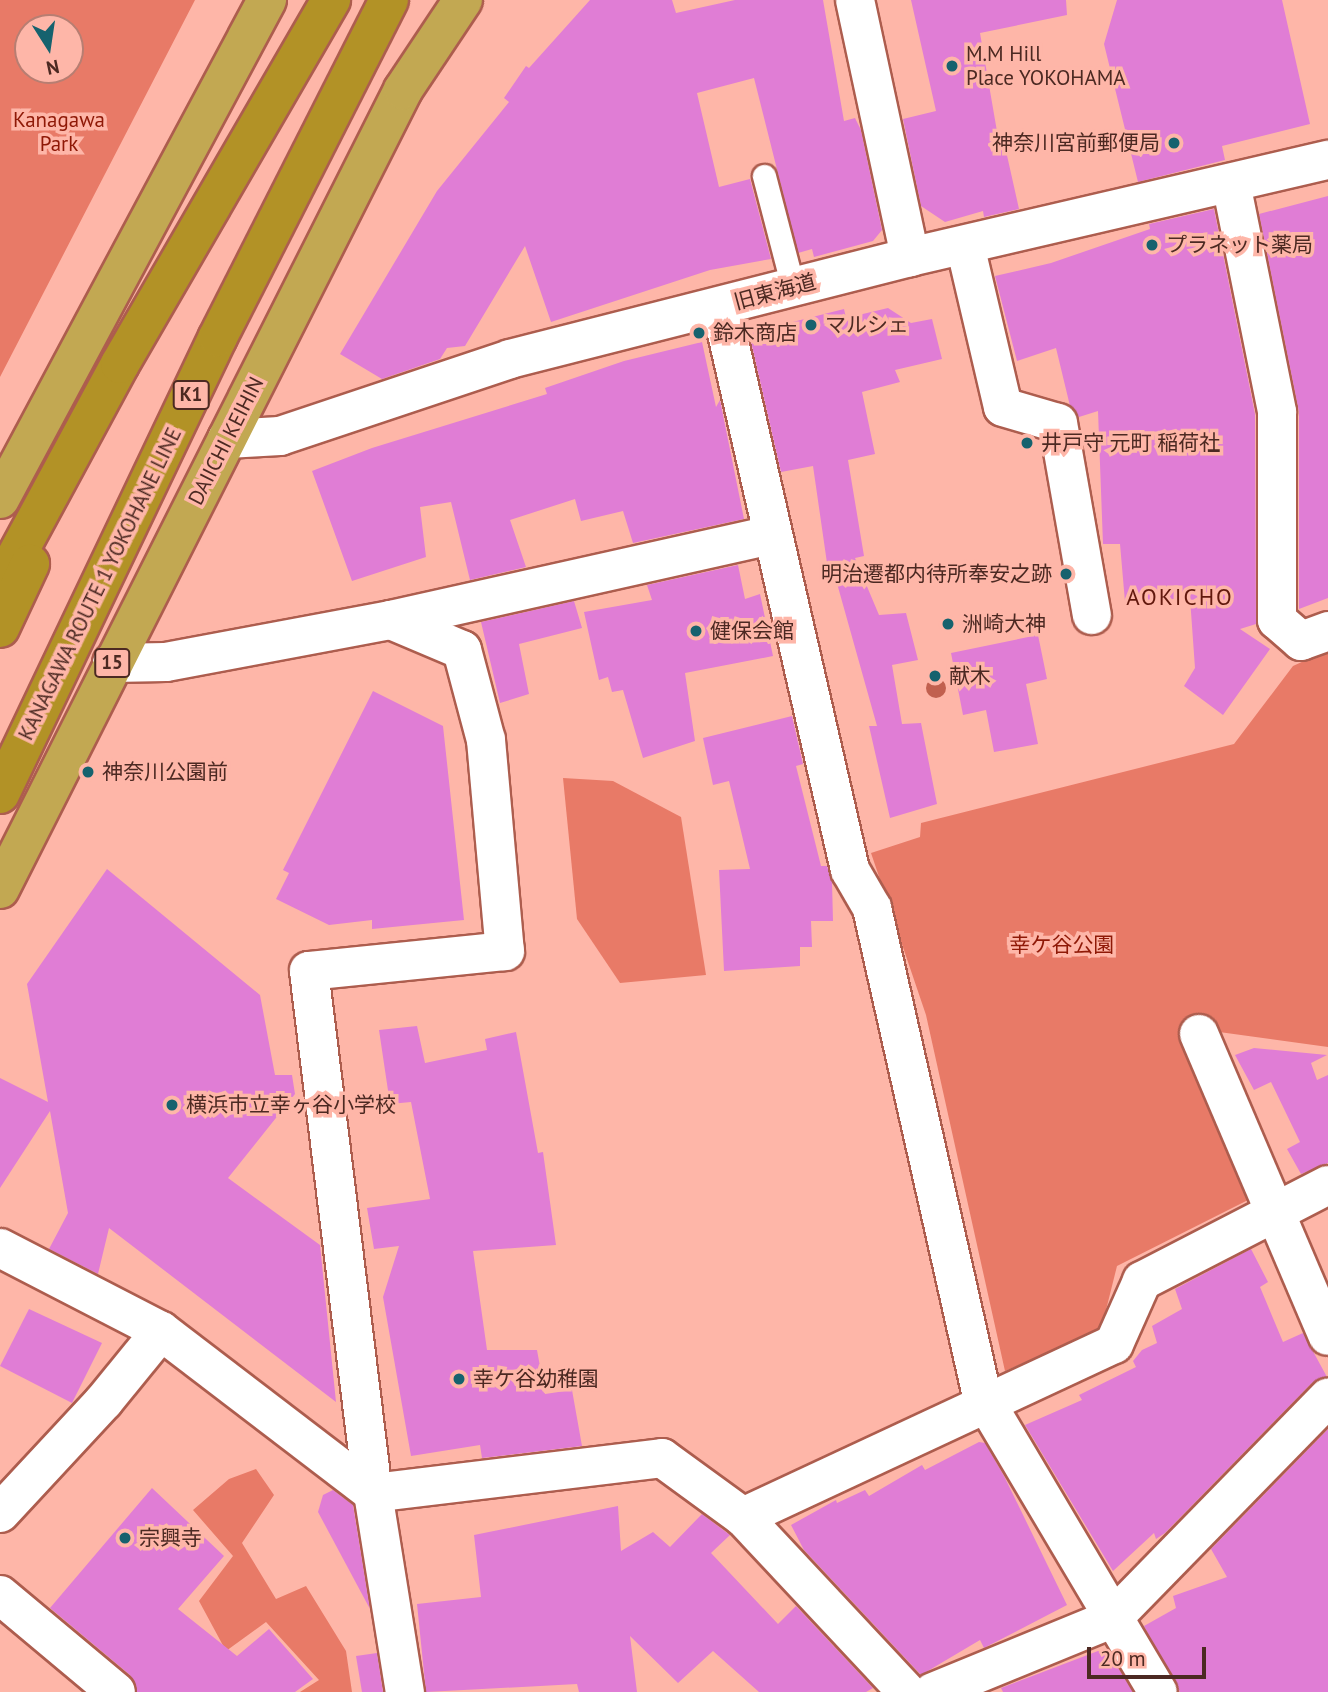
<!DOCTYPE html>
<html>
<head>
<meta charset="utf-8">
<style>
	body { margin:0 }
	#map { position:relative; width:1328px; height:1692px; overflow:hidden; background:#feb6a8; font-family:"PT Sans","Noto Sans JP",sans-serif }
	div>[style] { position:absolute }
	.green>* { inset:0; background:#e87a67 }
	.building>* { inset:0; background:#e07dd5 }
	.roads { filter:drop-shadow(2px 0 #ad5d4e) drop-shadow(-2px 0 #ad5d4e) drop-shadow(0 2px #ad5d4e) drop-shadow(0 -2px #ad5d4e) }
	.service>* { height:23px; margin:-11.5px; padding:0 11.5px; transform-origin:11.5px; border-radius:11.5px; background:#fff }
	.minor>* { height:38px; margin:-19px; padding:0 19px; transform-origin:19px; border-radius:19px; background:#fff }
	.trunk>* { height:38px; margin:-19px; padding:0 19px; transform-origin:19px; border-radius:19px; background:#c2a852 }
	.motorway>* { height:38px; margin:-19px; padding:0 19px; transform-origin:19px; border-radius:19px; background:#b29226 }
	.trees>* { width:20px; height:20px; margin:-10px; border-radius:50%; background:#c1604f }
	.dots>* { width:19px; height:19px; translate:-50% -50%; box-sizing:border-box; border:4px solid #feb6a8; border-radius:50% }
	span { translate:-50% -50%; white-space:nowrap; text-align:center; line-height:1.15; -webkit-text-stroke:7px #feb6a8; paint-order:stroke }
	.shield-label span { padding:2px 5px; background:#feb6a8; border:2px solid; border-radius:5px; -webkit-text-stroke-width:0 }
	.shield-label { font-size:19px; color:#4c2922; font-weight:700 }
	.poi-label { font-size:21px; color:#4c2922 }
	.left { translate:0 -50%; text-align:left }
	.right { translate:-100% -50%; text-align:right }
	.park-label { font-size:21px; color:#8f1907 }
	.street-label { font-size:21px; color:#4c2922 }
	.neighbourhood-label { font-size:23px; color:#62180d; letter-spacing:2px }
	.north { position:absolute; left:14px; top:14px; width:70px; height:70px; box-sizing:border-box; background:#feb6a8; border:2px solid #b77e72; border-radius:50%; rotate:168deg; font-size:19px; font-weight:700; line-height:28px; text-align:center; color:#4c2922 }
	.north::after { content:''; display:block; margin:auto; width:24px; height:32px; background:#16626e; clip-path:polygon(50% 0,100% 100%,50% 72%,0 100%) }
	.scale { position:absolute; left:1087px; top:1647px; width:119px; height:32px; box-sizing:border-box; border:4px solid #4c2922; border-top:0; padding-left:9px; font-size:21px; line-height:24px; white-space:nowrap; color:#4c2922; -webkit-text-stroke:5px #feb6a8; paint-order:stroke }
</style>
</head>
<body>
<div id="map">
	<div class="green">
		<div style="clip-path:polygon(evenodd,0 0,195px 0,0 377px,0 0,28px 28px,70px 28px,70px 70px,28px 70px,28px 28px)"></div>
		<div style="clip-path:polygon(1328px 650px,1328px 1047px,1190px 1028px,1254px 1197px,1117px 1266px,1101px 1330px,1005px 1371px,926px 1015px,871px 853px,920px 837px,921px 823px,1234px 744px,1293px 666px)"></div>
		<div style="clip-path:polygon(563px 778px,613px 781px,681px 817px,706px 975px,620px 983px,577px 919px)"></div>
		<div style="clip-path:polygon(256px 1469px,274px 1495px,242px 1543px,276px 1599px,306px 1586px,346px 1651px,352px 1692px,300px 1692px,319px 1680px,266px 1622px,226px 1651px,199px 1601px,233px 1556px,193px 1510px,229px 1479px)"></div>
	</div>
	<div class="building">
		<div style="clip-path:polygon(590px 0,672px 0,676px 13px,735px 0,823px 0,844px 121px,855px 118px,861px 130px,882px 230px,873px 241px,814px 257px,812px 249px,798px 253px,754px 78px,697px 93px,719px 187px,750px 179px,771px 259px,710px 270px,551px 322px,525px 246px,465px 346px,447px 348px,440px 359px,382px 379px,340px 354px,437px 191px,509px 102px,504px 98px,526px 66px,529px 68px)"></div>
		<div style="clip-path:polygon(911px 0,1066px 0,1067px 15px,980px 33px,999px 143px,1004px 142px,1019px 209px,984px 217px,983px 211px,945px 222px,921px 206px,903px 119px,936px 111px)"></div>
		<div style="clip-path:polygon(1117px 0,1282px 0,1310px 124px,1222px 146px,1225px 160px,1138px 182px,1104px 44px)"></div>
		<div style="clip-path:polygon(1328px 196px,1328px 598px,1299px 609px,1299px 412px,1259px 214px)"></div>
		<div style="clip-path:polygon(1214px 209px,1255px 414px,1256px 624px,1240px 629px,1270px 649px,1223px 715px,1184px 686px,1195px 668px,1190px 598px,1125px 602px,1120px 544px,1103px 544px,1098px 411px,1079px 417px,1070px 406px,1056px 348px,1017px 361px,995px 276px,1051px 263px,1150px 229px,1149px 224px)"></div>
		<div style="clip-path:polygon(888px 308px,911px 323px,932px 319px,942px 359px,895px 370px,900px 382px,862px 392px,875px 454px,848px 460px,864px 556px,855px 558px,879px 615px,906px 613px,918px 660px,892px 665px,902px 724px,921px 723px,937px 804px,890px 818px,869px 726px,877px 726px,831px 562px,827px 563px,813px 466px,781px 472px,750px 337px,753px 332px,844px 309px,846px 318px)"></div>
		<div style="clip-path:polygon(702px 342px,716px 407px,720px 400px,744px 519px,633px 543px,623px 511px,581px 521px,575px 499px,510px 520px,526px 567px,470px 580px,451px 502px,420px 507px,426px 557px,352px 581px,312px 471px,372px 448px,547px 394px,545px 388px,624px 361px)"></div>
		<div style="clip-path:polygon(738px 565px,745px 599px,760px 594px,773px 656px,685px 673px,695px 741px,643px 758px,623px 690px,612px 692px,608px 677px,599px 680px,584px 612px,652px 600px,647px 585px)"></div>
		<div style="clip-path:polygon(574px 601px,582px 628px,519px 644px,529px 694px,500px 703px,481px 622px)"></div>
		<div style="clip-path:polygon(1038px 635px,1047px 679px,1026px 684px,1038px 744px,994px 752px,986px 710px,963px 715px,951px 653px)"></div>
		<div style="clip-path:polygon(373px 691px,443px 726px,464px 920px,372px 929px,372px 920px,329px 925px,276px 899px,289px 873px,283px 870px)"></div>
		<div style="clip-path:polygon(792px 716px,803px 764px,796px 766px,821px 866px,827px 866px,832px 882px,833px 921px,811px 921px,812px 947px,800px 947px,800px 966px,724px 971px,719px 870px,750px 869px,729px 781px,713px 785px,703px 738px)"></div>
		<div style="clip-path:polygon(107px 869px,260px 995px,275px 1075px,292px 1075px,295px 1094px,228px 1178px,320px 1245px,336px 1402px,109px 1228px,98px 1274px,49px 1249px,68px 1213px,50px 1111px,0 1188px,0 1078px,48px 1102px,27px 984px)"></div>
		<div style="clip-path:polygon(417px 1026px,425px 1063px,487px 1050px,485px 1039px,516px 1032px,538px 1153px,543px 1152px,556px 1245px,473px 1251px,487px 1350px,537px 1350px,545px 1394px,572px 1390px,582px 1446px,482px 1458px,480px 1445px,411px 1456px,383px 1297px,399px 1246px,374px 1249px,367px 1208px,430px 1199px,411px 1102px,390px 1104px,379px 1030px)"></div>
		<div style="clip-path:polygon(1254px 1048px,1327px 1055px,1311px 1063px,1317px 1080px,1328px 1075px,1328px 1163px,1301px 1174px,1287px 1149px,1300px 1142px,1271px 1082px,1254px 1090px,1235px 1055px)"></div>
		<div style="clip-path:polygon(1251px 1249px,1268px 1282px,1260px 1287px,1283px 1342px,1303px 1333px,1327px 1377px,1312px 1383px,1165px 1533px,1156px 1539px,1154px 1533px,1113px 1571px,1025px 1425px,1082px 1400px,1079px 1395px,1136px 1367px,1133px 1361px,1142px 1350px,1157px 1343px,1152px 1326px,1182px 1309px,1175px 1289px)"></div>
		<div style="clip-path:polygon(29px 1309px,102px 1343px,72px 1403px,0 1366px)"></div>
		<div style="clip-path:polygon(1328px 1429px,1328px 1692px,1180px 1692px,1144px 1626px,1176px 1608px,1173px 1596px,1227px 1577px,1211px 1549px)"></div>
		<div style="clip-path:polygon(979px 1442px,985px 1443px,1004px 1476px,1067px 1605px,984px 1648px,980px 1640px,921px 1675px,804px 1550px,791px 1525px,836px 1500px,837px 1503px,865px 1490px,869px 1496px,922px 1465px,925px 1470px)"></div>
		<div style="clip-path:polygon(152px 1488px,224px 1556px,178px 1609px,237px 1656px,269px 1629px,313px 1679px,295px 1692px,137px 1692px,130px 1675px,50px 1608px)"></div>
		<div style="clip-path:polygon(333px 1490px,353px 1505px,370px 1609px,318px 1512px,323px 1495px)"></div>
		<div style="clip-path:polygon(618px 1506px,621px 1551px,653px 1532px,670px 1547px,702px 1514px,730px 1535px,711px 1553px,778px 1624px,796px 1606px,873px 1688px,866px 1692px,759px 1692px,713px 1651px,678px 1683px,630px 1636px,637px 1692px,579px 1692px,577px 1684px,426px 1692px,417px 1604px,481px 1597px,474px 1535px)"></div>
		<div style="clip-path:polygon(1098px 1651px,1108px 1651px,1133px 1692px,1003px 1692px,1001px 1688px)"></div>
		<div style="clip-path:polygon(377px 1653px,383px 1692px,362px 1692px,356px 1656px)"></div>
	</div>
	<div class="roads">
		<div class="service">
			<div style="left:764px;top:176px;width:115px;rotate:75.4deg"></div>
		</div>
		<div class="minor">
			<div style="left:855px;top:0;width:263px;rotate:77.9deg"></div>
			<div style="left:1231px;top:183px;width:234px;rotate:78.6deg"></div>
			<div style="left:1277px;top:412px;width:208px;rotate:90deg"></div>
			<div style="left:1277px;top:620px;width:32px;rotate:41deg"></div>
			<div style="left:1301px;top:641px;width:29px;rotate:-20deg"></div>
			<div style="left:965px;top:245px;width:166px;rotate:76.8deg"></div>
			<div style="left:1003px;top:407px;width:57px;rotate:16.2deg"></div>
			<div style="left:1058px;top:423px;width:195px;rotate:80deg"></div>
			<div style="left:721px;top:307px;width:578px;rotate:77.09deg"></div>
			<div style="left:850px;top:870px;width:44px;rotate:59.9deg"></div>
			<div style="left:872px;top:908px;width:500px;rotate:77.3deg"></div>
			<div style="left:982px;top:1396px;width:344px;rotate:59.3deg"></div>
			<div style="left:227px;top:439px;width:53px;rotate:-3.2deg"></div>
			<div style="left:280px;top:436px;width:243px;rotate:-18.5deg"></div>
			<div style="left:510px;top:359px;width:413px;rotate:-14.3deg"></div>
			<div style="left:910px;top:257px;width:429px;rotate:-13.1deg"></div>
			<div style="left:391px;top:620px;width:77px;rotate:22.9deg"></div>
			<div style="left:462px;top:650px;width:93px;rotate:75.1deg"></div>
			<div style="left:486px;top:740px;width:212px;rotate:84.9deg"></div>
			<div style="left:505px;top:951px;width:197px;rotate:174.2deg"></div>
			<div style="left:309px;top:971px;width:526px;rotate:83.01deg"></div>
			<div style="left:373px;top:1493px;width:202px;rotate:80.9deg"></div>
			<div style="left:112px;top:663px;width:54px;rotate:-1.1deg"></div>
			<div style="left:166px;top:662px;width:229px;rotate:-10.6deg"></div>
			<div style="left:391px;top:620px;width:389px;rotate:-12.6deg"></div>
			<div style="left:1199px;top:1034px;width:328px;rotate:66.9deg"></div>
			<div style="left:0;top:1248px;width:181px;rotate:27.3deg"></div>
			<div style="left:161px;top:1331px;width:267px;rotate:37.4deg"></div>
			<div style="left:373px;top:1493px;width:291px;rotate:-6.9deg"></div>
			<div style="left:662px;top:1458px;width:100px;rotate:36.1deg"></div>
			<div style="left:743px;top:1517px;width:240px;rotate:46.9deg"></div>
			<div style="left:0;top:1513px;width:153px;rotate:-47.1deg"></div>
			<div style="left:104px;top:1401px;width:90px;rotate:-50.8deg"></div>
			<div style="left:743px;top:1517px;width:409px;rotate:-25deg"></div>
			<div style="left:1114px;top:1344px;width:69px;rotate:-66deg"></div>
			<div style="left:1142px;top:1281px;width:209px;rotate:-27.3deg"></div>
			<div style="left:0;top:1595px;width:151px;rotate:39.9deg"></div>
			<div style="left:933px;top:1692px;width:195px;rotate:-22.3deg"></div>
			<div style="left:1113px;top:1618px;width:308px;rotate:-45.7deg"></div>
		</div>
		<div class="trunk">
			<div style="left:0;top:499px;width:566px;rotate:-61.85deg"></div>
			<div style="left:0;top:889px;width:895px;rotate:-63.23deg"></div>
			<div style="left:403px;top:90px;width:108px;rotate:-56.3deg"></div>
		</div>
		<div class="motorway">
			<div style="left:0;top:586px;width:252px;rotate:-61.6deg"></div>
			<div style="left:120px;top:364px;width:421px;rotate:-59.9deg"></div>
			<div style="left:0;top:628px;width:71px;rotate:-64.9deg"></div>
			<div style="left:0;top:794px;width:506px;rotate:-64.5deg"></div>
			<div style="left:218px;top:337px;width:378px;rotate:-63.1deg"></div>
		</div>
	</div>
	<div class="trees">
		<div style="left:936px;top:688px"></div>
	</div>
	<div class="dots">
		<div style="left:952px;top:66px;background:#16626e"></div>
		<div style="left:1174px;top:143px;background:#16626e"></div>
		<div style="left:1152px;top:245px;background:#16626e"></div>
		<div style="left:811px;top:325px;background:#16626e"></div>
		<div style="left:699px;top:333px;background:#16626e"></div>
		<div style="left:1027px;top:443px;background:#16626e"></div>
		<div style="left:1066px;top:574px;background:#16626e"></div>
		<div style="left:948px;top:624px;background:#16626e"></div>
		<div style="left:696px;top:631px;background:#16626e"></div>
		<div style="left:935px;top:676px;background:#16626e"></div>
		<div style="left:88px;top:772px;background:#16626e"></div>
		<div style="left:172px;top:1105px;background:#16626e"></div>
		<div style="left:459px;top:1379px;background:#16626e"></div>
		<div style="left:125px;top:1538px;background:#16626e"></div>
	</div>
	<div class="shield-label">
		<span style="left:191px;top:395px">K1</span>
		<span style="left:112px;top:663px">15</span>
	</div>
	<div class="poi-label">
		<span class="left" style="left:966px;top:66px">M.M Hill<br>Place YOKOHAMA</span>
		<span class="right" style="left:1160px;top:143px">神奈川宮前郵便局</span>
		<span class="left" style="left:1166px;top:245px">プラネット薬局</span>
		<span class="left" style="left:825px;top:325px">マルシェ</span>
		<span class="left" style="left:713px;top:333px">鈴木商店</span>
		<span class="left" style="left:1041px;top:443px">井戸守 元町 稲荷社</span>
		<span class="right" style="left:1052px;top:574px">明治遷都内待所奉安之跡</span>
		<span class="left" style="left:962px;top:624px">洲崎大神</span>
		<span class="left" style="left:710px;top:631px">健保会館</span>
		<span class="left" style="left:949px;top:676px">献木</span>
		<span class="left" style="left:102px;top:772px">神奈川公園前</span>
		<span class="left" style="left:186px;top:1105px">横浜市立幸ヶ谷小学校</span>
		<span class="left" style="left:473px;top:1379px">幸ケ谷幼稚園</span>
		<span class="left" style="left:139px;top:1538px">宗興寺</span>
	</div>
	<div class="park-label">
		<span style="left:59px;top:132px">Kanagawa<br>Park</span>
		<span style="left:1062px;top:945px">幸ケ谷公園</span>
	</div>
	<div class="street-label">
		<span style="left:775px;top:292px;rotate:-15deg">旧東海道</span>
		<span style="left:226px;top:441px;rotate:-63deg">DAIICHI KEIHIN</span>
		<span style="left:100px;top:584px;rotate:-64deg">KANAGAWA ROUTE 1 YOKOHANE LINE</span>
	</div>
	<div class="neighbourhood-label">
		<span style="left:1180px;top:597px">AOKICHO</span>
	</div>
	<div class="north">N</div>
	<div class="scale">20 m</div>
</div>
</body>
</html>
